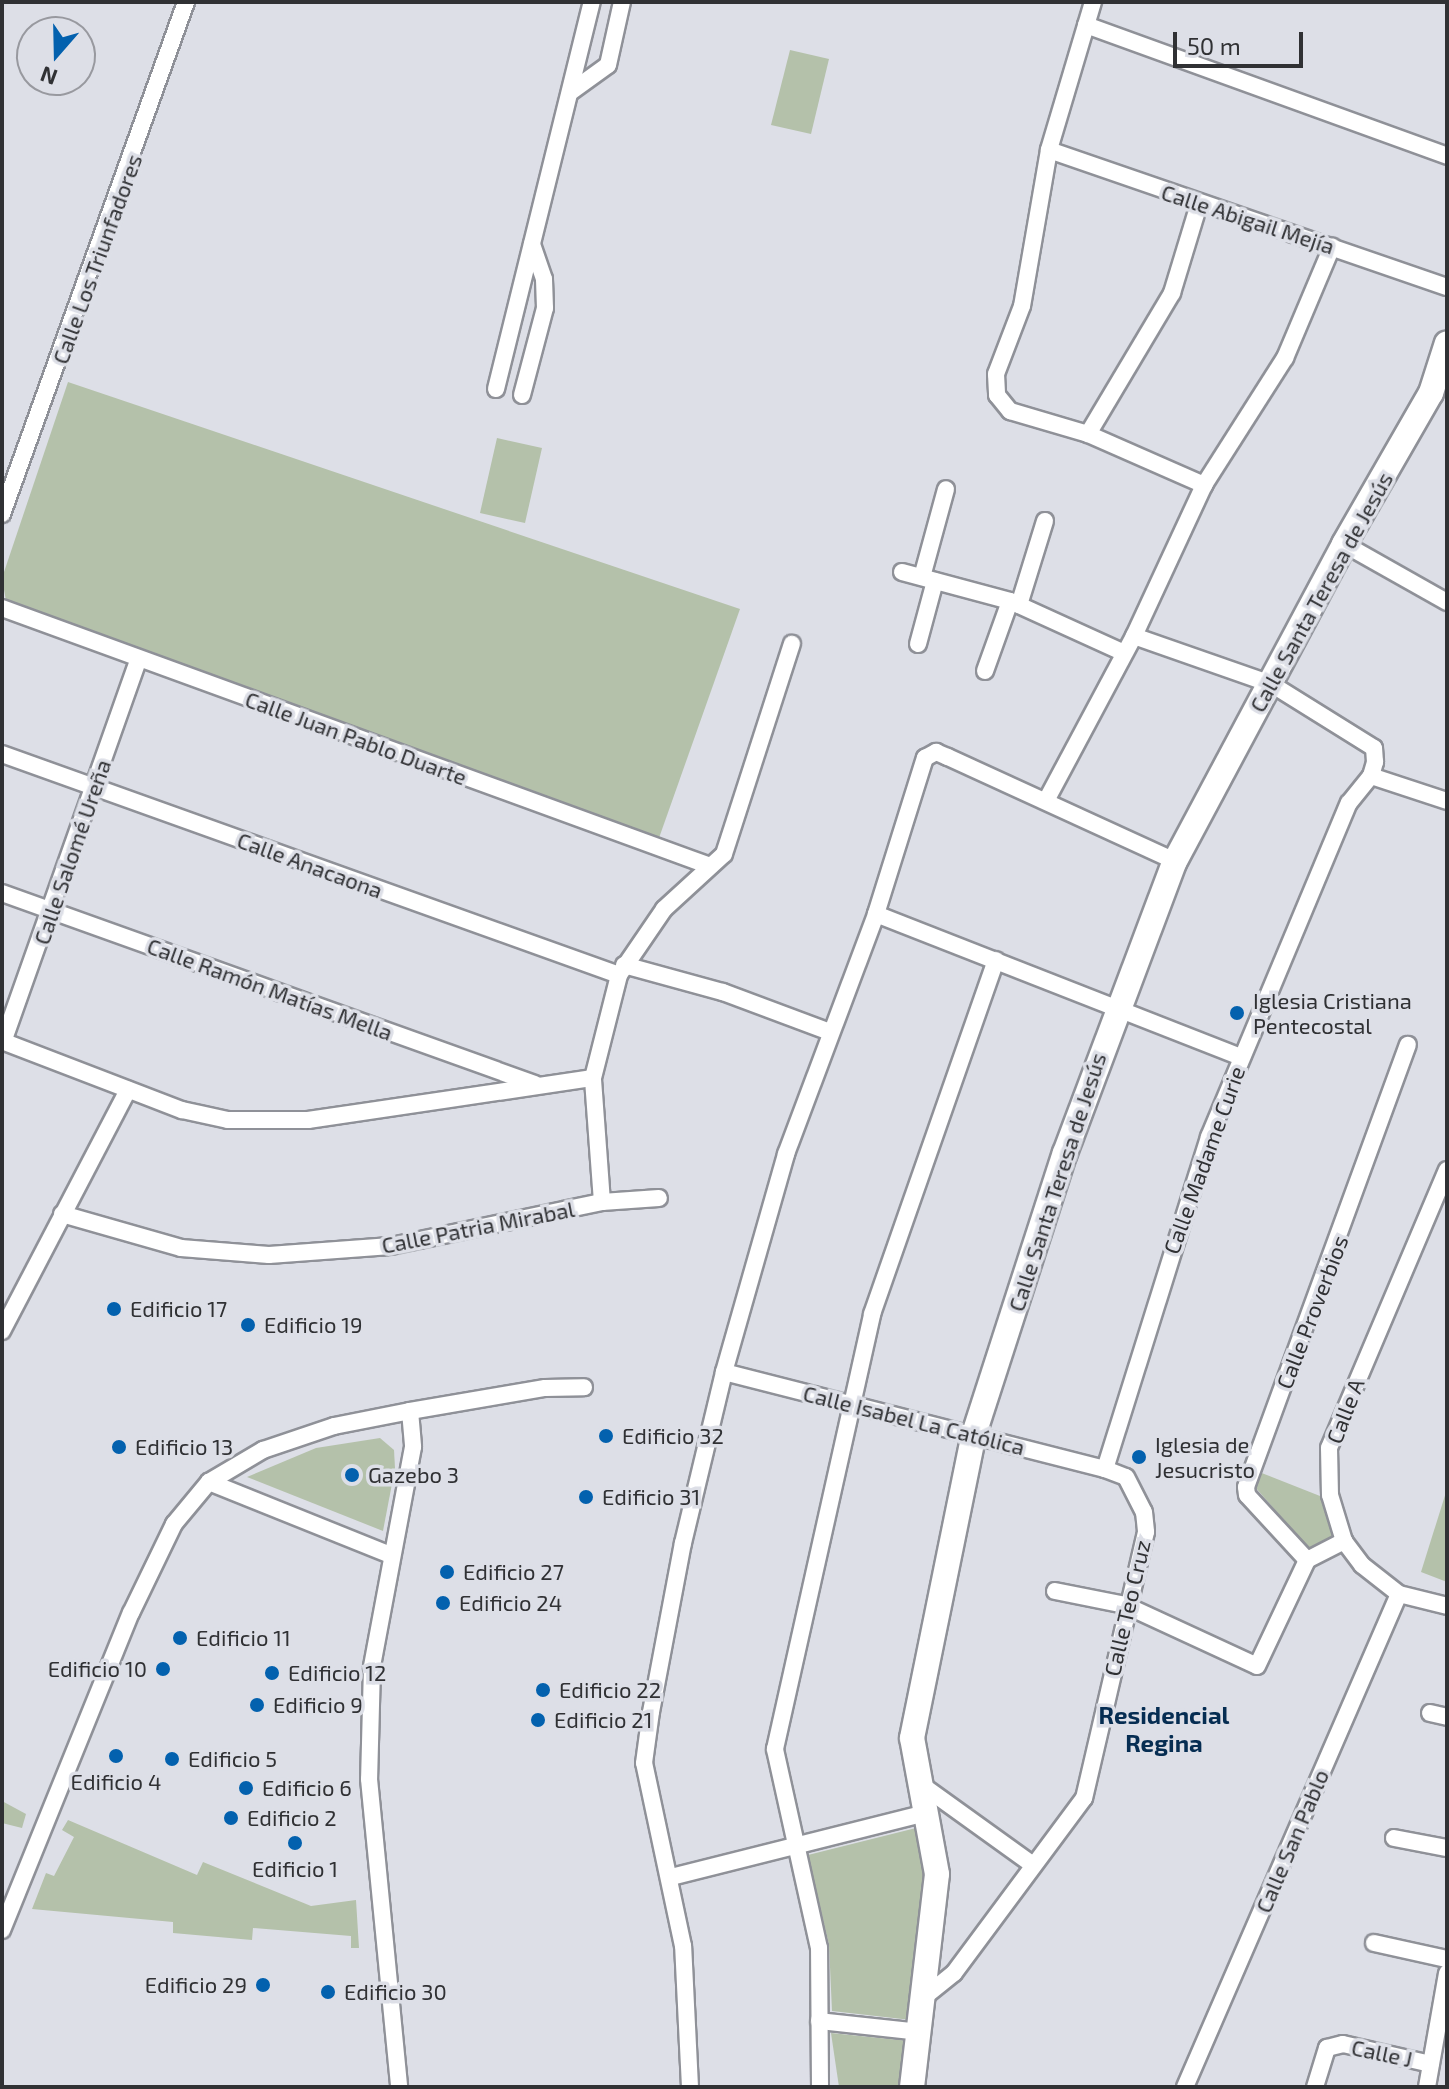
<!DOCTYPE html>
<html>
<head>
<meta charset="utf-8">
<style>
	body { margin:0 }
	#map { position:relative; width:1449px; height:2089px; overflow:hidden; background:#dddfe7; font-family:"Exo 2",sans-serif }
	div>[style] { position:absolute }
	.green>* { inset:0; background:#b4c1aa }
	.roads { filter:drop-shadow(2px 0 #8f9198) drop-shadow(-2px 0 #8f9198) drop-shadow(0 2px #8f9198) drop-shadow(0 -2px #8f9198) }
	.street>* { height:16px; margin:-8px; padding:0 8px; transform-origin:8px; border-radius:8px; background:#fff }
	.secondary>* { height:24px; margin:-12px; padding:0 12px; transform-origin:12px; border-radius:12px; background:#fff }
	.dots>* { width:22px; height:22px; translate:-50% -50%; box-sizing:border-box; border:4px solid #dddfe7; border-radius:50% }
	span { translate:-50% -50%; white-space:nowrap; text-align:center; line-height:1.15; -webkit-text-stroke:7px #dddfe7; paint-order:stroke }
	.street-label { font-size:22px; color:#303134 }
	.poi-label { font-size:22px; color:#303134 }
	.left { translate:0 -50%; text-align:left }
	.right { translate:-100% -50%; text-align:right }
	.neighbourhood-label { font-size:24px; color:#062d52; font-weight:700 }
	.frame { position:absolute; inset:0; border:4px solid #303134; pointer-events:none }
	.north { position:absolute; left:16px; top:16px; width:80px; height:80px; box-sizing:border-box; background:#dddfe7; border:2px solid #98999f; border-radius:50%; rotate:200deg; font-size:22px; font-weight:700; line-height:32px; text-align:center; color:#303134 }
	.north::after { content:''; display:block; margin:auto; width:28px; height:36px; background:#0361ae; clip-path:polygon(50% 0,100% 100%,50% 72%,0 100%) }
	.scale { position:absolute; left:1173px; top:32px; width:130px; height:36px; box-sizing:border-box; border:4px solid #303134; border-top:0; padding-left:10px; font-size:24px; line-height:28px; white-space:nowrap; color:#303134; -webkit-text-stroke:6px #dddfe7; paint-order:stroke }
</style>
</head>
<body>
<div id="map">
	<div class="green">
		<div style="clip-path:polygon(790px 50px,829px 59px,811px 134px,771px 125px)"></div>
		<div style="clip-path:polygon(68px 382px,740px 609px,659px 838px,6px 601px,2px 578px)"></div>
		<div style="clip-path:polygon(497px 438px,542px 448px,525px 523px,480px 513px)"></div>
		<div style="clip-path:polygon(380px 1438px,394px 1450px,395px 1468px,383px 1531px,247px 1477px,316px 1448px)"></div>
		<div style="clip-path:polygon(1259px 1472px,1320px 1496px,1333px 1538px,1309px 1549px,1255px 1487px)"></div>
		<div style="clip-path:polygon(1447px 1489px,1447px 1582px,1421px 1572px)"></div>
		<div style="clip-path:polygon(2px 1801px,26px 1814px,22px 1828px,2px 1823px)"></div>
		<div style="clip-path:polygon(68px 1820px,197px 1875px,203px 1862px,311px 1906px,356px 1900px,359px 1948px,351px 1948px,351px 1936px,253px 1928px,252px 1940px,173px 1933px,173px 1922px,32px 1909px,46px 1873px,54px 1876px,74px 1837px,62px 1830px)"></div>
		<div style="clip-path:polygon(916px 1828px,926px 1878px,911px 2020px,832px 2011px,829px 1945px,808px 1855px)"></div>
		<div style="clip-path:polygon(831px 2033px,909px 2041px,900px 2087px,839px 2087px)"></div>
	</div>
	<div class="roads">
		<div class="street">
			<div style="left:1093px;top:2px;width:154px;rotate:106.6deg"></div>
			<div style="left:1049px;top:150px;width:158px;rotate:99.8deg"></div>
			<div style="left:1022px;top:306px;width:73px;rotate:110.9deg"></div>
			<div style="left:996px;top:374px;width:21px;rotate:87deg"></div>
			<div style="left:997px;top:395px;width:21px;rotate:51deg"></div>
			<div style="left:1010px;top:411px;width:81px;rotate:16.4deg"></div>
			<div style="left:1088px;top:434px;width:127px;rotate:23.7deg"></div>
			<div style="left:1086px;top:25px;width:384px;rotate:19.9deg"></div>
			<div style="left:572px;top:91px;width:44px;rotate:-35.8deg"></div>
			<div style="left:608px;top:65px;width:65px;rotate:-77.5deg"></div>
			<div style="left:1049px;top:150px;width:421px;rotate:19deg"></div>
			<div style="left:496px;top:389px;width:399px;rotate:-76.1deg"></div>
			<div style="left:522px;top:395px;width:90px;rotate:-75.2deg"></div>
			<div style="left:545px;top:308px;width:29px;rotate:-92deg"></div>
			<div style="left:544px;top:279px;width:37px;rotate:-109deg"></div>
			<div style="left:1088px;top:434px;width:164px;rotate:-59.2deg"></div>
			<div style="left:1172px;top:293px;width:93px;rotate:-73.1deg"></div>
			<div style="left:2px;top:514px;width:544px;rotate:-70.23deg"></div>
			<div style="left:1344px;top:544px;width:118px;rotate:29.4deg"></div>
			<div style="left:902px;top:572px;width:112px;rotate:15deg"></div>
			<div style="left:1010px;top:601px;width:125px;rotate:24.5deg"></div>
			<div style="left:922px;top:577px;width:91px;rotate:-74.7deg"></div>
			<div style="left:1019px;top:605px;width:88px;rotate:-72.8deg"></div>
			<div style="left:2px;top:608px;width:754px;rotate:20.02deg"></div>
			<div style="left:918px;top:644px;width:65px;rotate:-74.9deg"></div>
			<div style="left:985px;top:671px;width:74px;rotate:-70.3deg"></div>
			<div style="left:2px;top:754px;width:655px;rotate:19.71deg"></div>
			<div style="left:1371px;top:776px;width:80px;rotate:18.2deg"></div>
			<div style="left:1047px;top:799px;width:185px;rotate:-61.9deg"></div>
			<div style="left:1134px;top:636px;width:166px;rotate:-65.1deg"></div>
			<div style="left:1204px;top:485px;width:151px;rotate:-57.5deg"></div>
			<div style="left:1285px;top:358px;width:121px;rotate:-67.1deg"></div>
			<div style="left:2px;top:893px;width:566px;rotate:19.72deg"></div>
			<div style="left:876px;top:914px;width:391px;rotate:21.4deg"></div>
			<div style="left:624px;top:965px;width:103px;rotate:15.3deg"></div>
			<div style="left:723px;top:992px;width:114px;rotate:20.5deg"></div>
			<div style="left:2px;top:1041px;width:193px;rotate:21deg"></div>
			<div style="left:182px;top:1110px;width:47px;rotate:12.3deg"></div>
			<div style="left:228px;top:1120px;width:80px"></div>
			<div style="left:308px;top:1120px;width:288px;rotate:-8.4deg"></div>
			<div style="left:3px;top:1042px;width:404px;rotate:-70.5deg"></div>
			<div style="left:1447px;top:1170px;width:302px;rotate:113deg"></div>
			<div style="left:1329px;top:1448px;width:47px;rotate:88.8deg"></div>
			<div style="left:1330px;top:1495px;width:48px;rotate:73.1deg"></div>
			<div style="left:1344px;top:1541px;width:30px;rotate:53deg"></div>
			<div style="left:1362px;top:1565px;width:47px;rotate:38.1deg"></div>
			<div style="left:1399px;top:1594px;width:49px;rotate:14deg"></div>
			<div style="left:602px;top:1202px;width:124px;rotate:-94.2deg"></div>
			<div style="left:593px;top:1078px;width:106px;rotate:-75.8deg"></div>
			<div style="left:619px;top:975px;width:80px;rotate:-55.7deg"></div>
			<div style="left:664px;top:909px;width:81px;rotate:-42.5deg"></div>
			<div style="left:724px;top:854px;width:221px;rotate:-72.1deg"></div>
			<div style="left:62px;top:1214px;width:124px;rotate:15.9deg"></div>
			<div style="left:181px;top:1248px;width:88px;rotate:4.5deg"></div>
			<div style="left:269px;top:1255px;width:122px;rotate:-4.2deg"></div>
			<div style="left:391px;top:1246px;width:216px;rotate:-11.8deg"></div>
			<div style="left:602px;top:1202px;width:57px;rotate:-4deg"></div>
			<div style="left:2px;top:1331px;width:272px;rotate:-62.4deg"></div>
			<div style="left:724px;top:1372px;width:393px;rotate:14.3deg"></div>
			<div style="left:1105px;top:1469px;width:22px;rotate:21deg"></div>
			<div style="left:1126px;top:1477px;width:39px;rotate:63deg"></div>
			<div style="left:1144px;top:1512px;width:20px;rotate:84deg"></div>
			<div style="left:1146px;top:1532px;width:273px;rotate:103.1deg"></div>
			<div style="left:1084px;top:1798px;width:218px;rotate:126.6deg"></div>
			<div style="left:954px;top:1973px;width:36px;rotate:141deg"></div>
			<div style="left:410px;top:1411px;width:137px;rotate:-9.7deg"></div>
			<div style="left:545px;top:1388px;width:39px;rotate:-1deg"></div>
			<div style="left:1105px;top:1469px;width:348px;rotate:-72.6deg"></div>
			<div style="left:1209px;top:1137px;width:362px;rotate:-67.3deg"></div>
			<div style="left:1349px;top:803px;width:35px;rotate:-51deg"></div>
			<div style="left:1371px;top:776px;width:15px;rotate:-74deg"></div>
			<div style="left:1375px;top:762px;width:14px;rotate:-94deg"></div>
			<div style="left:1374px;top:748px;width:121px;rotate:-148.1deg"></div>
			<div style="left:1271px;top:684px;width:145px;rotate:-160.7deg"></div>
			<div style="left:209px;top:1482px;width:196px;rotate:21.9deg"></div>
			<div style="left:1307px;top:1560px;width:88px;rotate:-132.7deg"></div>
			<div style="left:1247px;top:1495px;width:8px;rotate:-97deg"></div>
			<div style="left:1246px;top:1487px;width:471px;rotate:-69.9deg"></div>
			<div style="left:1055px;top:1591px;width:71px;rotate:11.3deg"></div>
			<div style="left:1125px;top:1605px;width:145px;rotate:24.8deg"></div>
			<div style="left:1257px;top:1666px;width:117px;rotate:-64.7deg"></div>
			<div style="left:1307px;top:1560px;width:42px;rotate:-27.2deg"></div>
			<div style="left:1430px;top:1713px;width:17px;rotate:13deg"></div>
			<div style="left:919px;top:1783px;width:140px;rotate:35.7deg"></div>
			<div style="left:1394px;top:1838px;width:54px;rotate:10.7deg"></div>
			<div style="left:671px;top:1877px;width:263px;rotate:-14.1deg"></div>
			<div style="left:2px;top:1930px;width:342px;rotate:-67.9deg"></div>
			<div style="left:131px;top:1613px;width:99px;rotate:-64.2deg"></div>
			<div style="left:174px;top:1524px;width:55px;rotate:-50.2deg"></div>
			<div style="left:209px;top:1482px;width:63px;rotate:-30.7deg"></div>
			<div style="left:263px;top:1450px;width:75px;rotate:-18.7deg"></div>
			<div style="left:334px;top:1426px;width:77px;rotate:-11.2deg"></div>
			<div style="left:410px;top:1411px;width:36px;rotate:85deg"></div>
			<div style="left:413px;top:1447px;width:224px;rotate:100.6deg"></div>
			<div style="left:372px;top:1667px;width:112px;rotate:91.5deg"></div>
			<div style="left:369px;top:1779px;width:309px;rotate:84.4deg"></div>
			<div style="left:1374px;top:1943px;width:75px;rotate:12.4deg"></div>
			<div style="left:819px;top:2021px;width:103px;rotate:6.2deg"></div>
			<div style="left:690px;top:2087px;width:141px;rotate:-92.8deg"></div>
			<div style="left:683px;top:1946px;width:187px;rotate:-102deg"></div>
			<div style="left:644px;top:1763px;width:51px;rotate:-82.2deg"></div>
			<div style="left:651px;top:1712px;width:172px;rotate:-79.3deg"></div>
			<div style="left:683px;top:1543px;width:176px;rotate:-76.5deg"></div>
			<div style="left:724px;top:1372px;width:227px;rotate:-74.1deg"></div>
			<div style="left:786px;top:1154px;width:256px;rotate:-69.4deg"></div>
			<div style="left:876px;top:914px;width:164px;rotate:-72.6deg"></div>
			<div style="left:925px;top:758px;width:13px;rotate:-29deg"></div>
			<div style="left:936px;top:752px;width:13px;rotate:23deg"></div>
			<div style="left:948px;top:757px;width:250px;rotate:24.6deg"></div>
			<div style="left:820px;top:2087px;width:139px;rotate:-90.4deg"></div>
			<div style="left:819px;top:1948px;width:204px;rotate:-102.5deg"></div>
			<div style="left:775px;top:1749px;width:446px;rotate:-77.4deg"></div>
			<div style="left:872px;top:1314px;width:375px;rotate:-70.7deg"></div>
			<div style="left:1185px;top:2087px;width:537px;rotate:-66.54deg"></div>
			<div style="left:1315px;top:2087px;width:41px;rotate:-72.9deg"></div>
			<div style="left:1327px;top:2048px;width:16px;rotate:-14deg"></div>
			<div style="left:1343px;top:2044px;width:90px;rotate:12.8deg"></div>
			<div style="left:1427px;top:2087px;width:116px;rotate:-80deg"></div>
		</div>
		<div class="secondary">
			<div style="left:912px;top:2087px;width:214px;rotate:-83.3deg"></div>
			<div style="left:937px;top:1874px;width:138px;rotate:-100.4deg"></div>
			<div style="left:912px;top:1738px;width:310px;rotate:-78.5deg"></div>
			<div style="left:974px;top:1434px;width:295px;rotate:-72.1deg"></div>
			<div style="left:1065px;top:1153px;width:312px;rotate:-69.4deg"></div>
			<div style="left:1175px;top:861px;width:359px;rotate:-61.9deg"></div>
			<div style="left:1344px;top:544px;width:174px;rotate:-60.1deg"></div>
			<div style="left:1431px;top:393px;width:52px;rotate:-72.3deg"></div>
		</div>
	</div>
	<div class="dots">
		<div style="left:1237px;top:1013px;background:#0361ae"></div>
		<div style="left:114px;top:1309px;background:#0361ae"></div>
		<div style="left:248px;top:1325px;background:#0361ae"></div>
		<div style="left:606px;top:1436px;background:#0361ae"></div>
		<div style="left:119px;top:1447px;background:#0361ae"></div>
		<div style="left:1139px;top:1457px;background:#0361ae"></div>
		<div style="left:352px;top:1475px;background:#0361ae"></div>
		<div style="left:586px;top:1497px;background:#0361ae"></div>
		<div style="left:447px;top:1572px;background:#0361ae"></div>
		<div style="left:443px;top:1603px;background:#0361ae"></div>
		<div style="left:180px;top:1638px;background:#0361ae"></div>
		<div style="left:163px;top:1669px;background:#0361ae"></div>
		<div style="left:272px;top:1673px;background:#0361ae"></div>
		<div style="left:543px;top:1690px;background:#0361ae"></div>
		<div style="left:257px;top:1705px;background:#0361ae"></div>
		<div style="left:538px;top:1720px;background:#0361ae"></div>
		<div style="left:116px;top:1756px;background:#0361ae"></div>
		<div style="left:172px;top:1759px;background:#0361ae"></div>
		<div style="left:246px;top:1788px;background:#0361ae"></div>
		<div style="left:231px;top:1818px;background:#0361ae"></div>
		<div style="left:295px;top:1843px;background:#0361ae"></div>
		<div style="left:263px;top:1985px;background:#0361ae"></div>
		<div style="left:328px;top:1992px;background:#0361ae"></div>
	</div>
	<div class="street-label">
		<span style="left:1248px;top:219px;rotate:18deg">Calle Abigail Mejía</span>
		<span style="left:97px;top:259px;rotate:-70deg">Calle Los Triunfadores</span>
		<span style="left:1321px;top:592px;rotate:-61deg">Calle Santa Teresa de Jesús</span>
		<span style="left:356px;top:738px;rotate:20deg">Calle Juan Pablo Duarte</span>
		<span style="left:72px;top:852px;rotate:-71deg">Calle Salomé Ureña</span>
		<span style="left:310px;top:865px;rotate:20deg">Calle Anacaona</span>
		<span style="left:270px;top:989px;rotate:20deg">Calle Ramón Matías Mella</span>
		<span style="left:1204px;top:1160px;rotate:-70deg">Calle Madame Curie</span>
		<span style="left:1057px;top:1182px;rotate:-72deg">Calle Santa Teresa de Jesús</span>
		<span style="left:478px;top:1227px;rotate:-11deg">Calle Patria Mirabal</span>
		<span style="left:1312px;top:1312px;rotate:-69deg">Calle Proverbios</span>
		<span style="left:1345px;top:1411px;rotate:-69deg">Calle A</span>
		<span style="left:914px;top:1420px;rotate:14deg">Calle Isabel La Católica</span>
		<span style="left:1127px;top:1608px;rotate:-77deg">Calle Teo Cruz</span>
		<span style="left:1292px;top:1841px;rotate:-67deg">Calle San Pablo</span>
		<span style="left:1382px;top:2053px;rotate:12deg">Calle J</span>
	</div>
	<div class="poi-label">
		<span class="left" style="left:1253px;top:1013px">Iglesia Cristiana<br>Pentecostal</span>
		<span class="left" style="left:130px;top:1309px">Edificio 17</span>
		<span class="left" style="left:264px;top:1325px">Edificio 19</span>
		<span class="left" style="left:622px;top:1436px">Edificio 32</span>
		<span class="left" style="left:1155px;top:1457px">Iglesia de<br>Jesucristo</span>
		<span class="left" style="left:135px;top:1447px">Edificio 13</span>
		<span class="left" style="left:368px;top:1475px">Gazebo 3</span>
		<span class="left" style="left:602px;top:1497px">Edificio 31</span>
		<span class="left" style="left:463px;top:1572px">Edificio 27</span>
		<span class="left" style="left:459px;top:1603px">Edificio 24</span>
		<span class="left" style="left:196px;top:1638px">Edificio 11</span>
		<span class="right" style="left:147px;top:1669px">Edificio 10</span>
		<span class="left" style="left:288px;top:1673px">Edificio 12</span>
		<span class="left" style="left:559px;top:1690px">Edificio 22</span>
		<span class="left" style="left:273px;top:1705px">Edificio 9</span>
		<span class="left" style="left:554px;top:1720px">Edificio 21</span>
		<span class="left" style="left:188px;top:1759px">Edificio 5</span>
		<span style="left:116px;top:1782px">Edificio 4</span>
		<span class="left" style="left:262px;top:1788px">Edificio 6</span>
		<span class="left" style="left:247px;top:1818px">Edificio 2</span>
		<span style="left:295px;top:1869px">Edificio 1</span>
		<span class="right" style="left:247px;top:1985px">Edificio 29</span>
		<span class="left" style="left:344px;top:1992px">Edificio 30</span>
	</div>
	<div class="neighbourhood-label">
		<span style="left:1164px;top:1729px">Residencial<br>Regina</span>
	</div>
	<div class="frame"></div>
	<div class="north">N</div>
	<div class="scale">50 m</div>
</div>
</body>
</html>
